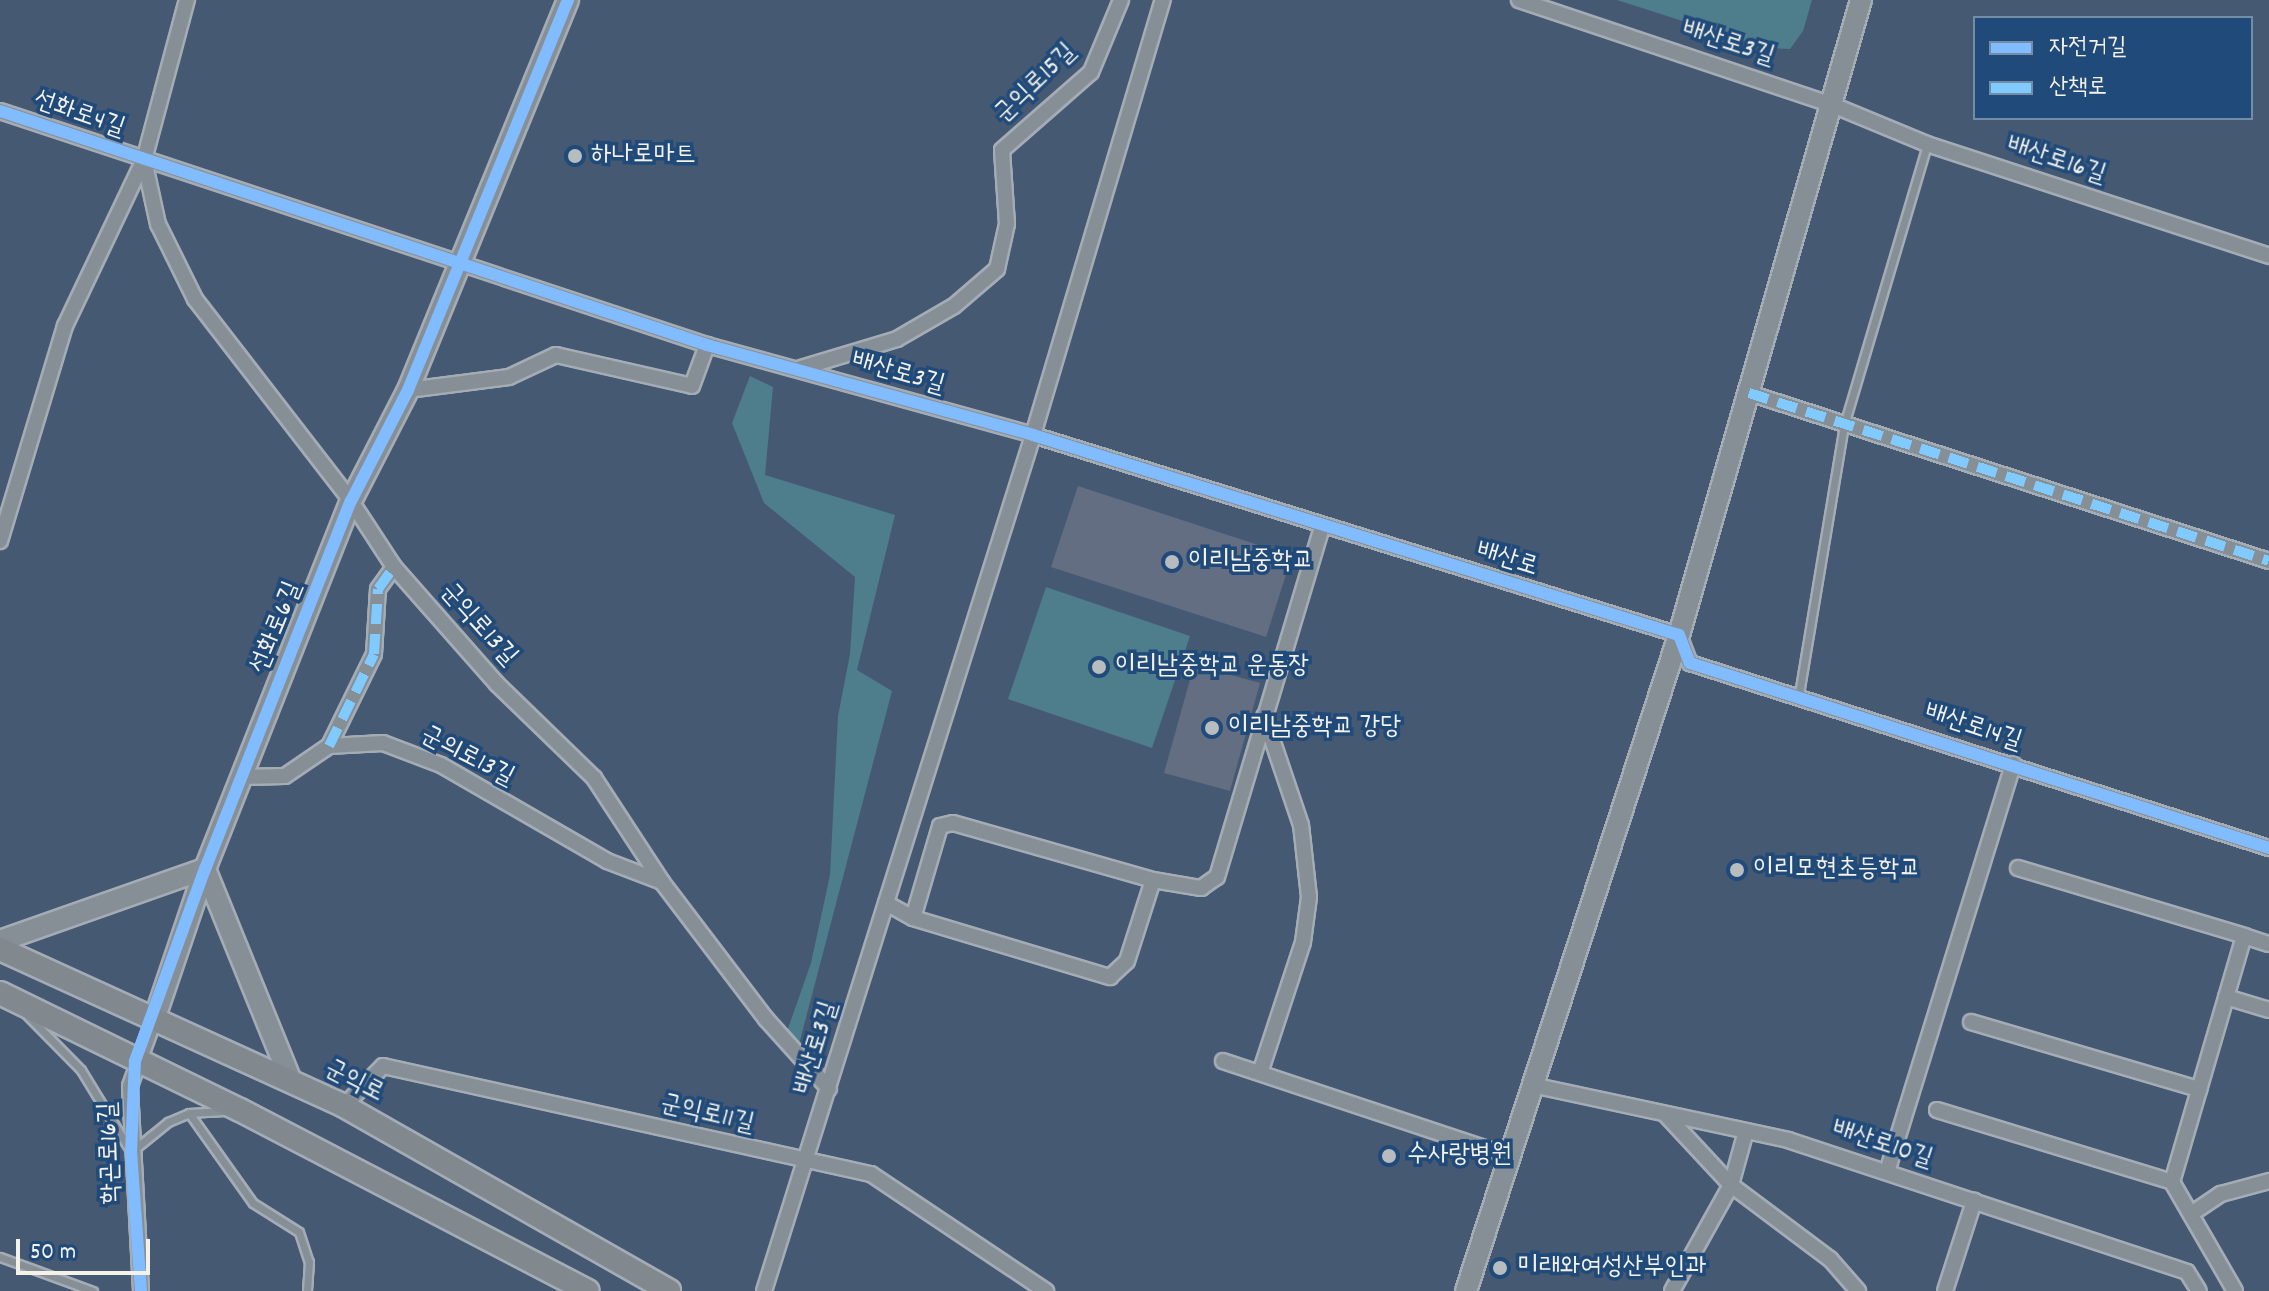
<!DOCTYPE html>
<html>
<head>
<meta charset="utf-8">
<style>
	body { margin:0 }
	#map { position:relative; width:2269px; height:1291px; overflow:hidden; background:#465973; font-family:Dekko,"Poor Story",sans-serif }
	div>[style] { position:absolute }
	.green>* { inset:0; background:#4e7d8c }
	.building>* { inset:0; background:#636e82 }
	.roads { filter:drop-shadow(2px 0 #a4acb6) drop-shadow(-2px 0 #a4acb6) drop-shadow(0 2px #a4acb6) drop-shadow(0 -2px #a4acb6) }
	.lane>* { height:7px; margin:-3.5px; padding:0 3.5px; transform-origin:3.5px; border-radius:3.5px; background:#878f96 }
	.street>* { height:14px; margin:-7px; padding:0 7px; transform-origin:7px; border-radius:7px; background:#878f96 }
	.secondary>* { height:20px; margin:-10px; padding:0 10px; transform-origin:10px; border-radius:10px; background:#878f96 }
	.primary>* { height:22px; margin:-11px; padding:0 11px; transform-origin:11px; border-radius:11px; background:#81898f }
	.quiet>* { height:10px; margin-top:-5px; transform-origin:0; background:repeating-linear-gradient(90deg,#80caff 0 20px,transparent 0 30px) }
	.cycleway>* { height:12px; margin:-6px; padding:0 6px; transform-origin:6px; border-radius:6px; background:#80bcff }
	.dots>* { width:22px; height:22px; translate:-50% -50%; box-sizing:border-box; border:4px solid #1f4a7a; border-radius:50% }
	span { translate:-50% -50%; white-space:nowrap; text-align:center; line-height:1.15; -webkit-text-stroke:7px #1f4a7a; paint-order:stroke }
	.street-label { font-size:26px; color:#f4f1e8 }
	.poi-label { font-size:26px; color:#f4f1e8 }
	.left { translate:0 -50%; text-align:left }
	.legend { position:absolute; left:1973px; top:16px; width:280px; height:104px; box-sizing:border-box; background:#1f4a7a; border:2px solid #748da6; margin:0; padding:10px 14px; list-style:none; font-size:24px; color:#f4f1e8 }
	.legend li { display:flex; align-items:center; gap:16px; height:40px }
	.legend b { width:40px; border:2px solid #748da6 }
	.scale { position:absolute; left:16px; top:1239px; width:134px; height:36px; box-sizing:border-box; border:4px solid #f4f1e8; border-top:0; padding-left:10px; font-size:24px; line-height:28px; white-space:nowrap; color:#f4f1e8; -webkit-text-stroke:6px #1f4a7a; paint-order:stroke }
</style>
</head>
<body>
<div id="map">
	<div class="green">
		<div style="clip-path:polygon(1617px 0,1812px 0,1803px 31px,1790px 49px,1767px 48px)"></div>
		<div style="clip-path:polygon(750px 376px,773px 387px,765px 475px,895px 515px,857px 670px,892px 691px,798px 1048px,784px 1040px,811px 963px,830px 875px,838px 716px,850px 654px,855px 577px,764px 503px,732px 423px)"></div>
		<div style="clip-path:polygon(1046px 587px,1190px 636px,1152px 748px,1008px 699px)"></div>
	</div>
	<div class="building">
		<div style="clip-path:polygon(1078px 486px,1292px 556px,1266px 637px,1051px 567px)"></div>
		<div style="clip-path:polygon(1194px 665px,1260px 683px,1230px 791px,1164px 773px)"></div>
	</div>
	<div class="roads">
		<div class="lane">
			<div style="left:1799px;top:694px;width:273px;rotate:-80.5deg"></div>
			<div style="left:1844px;top:425px;width:292px;rotate:-73.5deg"></div>
			<div style="left:27px;top:1015px;width:77px;rotate:45.5deg"></div>
			<div style="left:81px;top:1070px;width:96px;rotate:58.6deg"></div>
			<div style="left:131px;top:1152px;width:48px;rotate:-39deg"></div>
			<div style="left:168px;top:1122px;width:23px;rotate:-23deg"></div>
			<div style="left:189px;top:1113px;width:36px;rotate:-3deg"></div>
			<div style="left:189px;top:1113px;width:110px;rotate:54.6deg"></div>
			<div style="left:253px;top:1203px;width:54px;rotate:32.2deg"></div>
			<div style="left:299px;top:1232px;width:32px;rotate:72deg"></div>
			<div style="left:309px;top:1262px;width:29px;rotate:94deg"></div>
			<div style="left:0;top:1257px;width:99px;rotate:20.1deg"></div>
		</div>
		<div class="street">
			<div style="left:1519px;top:0;width:328px;rotate:18.5deg"></div>
			<div style="left:1830px;top:104px;width:105px;rotate:22.4deg"></div>
			<div style="left:1927px;top:144px;width:360px;rotate:18.1deg"></div>
			<div style="left:0;top:111px;width:745px;rotate:18.31deg"></div>
			<div style="left:707px;top:345px;width:338px;rotate:15.4deg"></div>
			<div style="left:1033px;top:435px;width:676px;rotate:17.2deg"></div>
			<div style="left:1679px;top:635px;width:30px;rotate:69deg"></div>
			<div style="left:1690px;top:663px;width:608px;rotate:17.72deg"></div>
			<div style="left:144px;top:160px;width:66px;rotate:77.7deg"></div>
			<div style="left:158px;top:224px;width:84px;rotate:63.7deg"></div>
			<div style="left:195px;top:299px;width:255px;rotate:52.3deg"></div>
			<div style="left:351px;top:501px;width:79px;rotate:56.9deg"></div>
			<div style="left:394px;top:567px;width:156px;rotate:48.6deg"></div>
			<div style="left:497px;top:684px;width:135px;rotate:44.1deg"></div>
			<div style="left:594px;top:778px;width:124px;rotate:56.8deg"></div>
			<div style="left:662px;top:882px;width:172px;rotate:52.8deg"></div>
			<div style="left:766px;top:1019px;width:94px;rotate:48deg"></div>
			<div style="left:801px;top:368px;width:100px;rotate:-16.8deg"></div>
			<div style="left:897px;top:339px;width:66px;rotate:-30.1deg"></div>
			<div style="left:954px;top:306px;width:57px;rotate:-40.7deg"></div>
			<div style="left:997px;top:269px;width:46px;rotate:-77.5deg"></div>
			<div style="left:1007px;top:224px;width:74px;rotate:-93.9deg"></div>
			<div style="left:1002px;top:150px;width:118px;rotate:-41.2deg"></div>
			<div style="left:1091px;top:72px;width:78px;rotate:-67.4deg"></div>
			<div style="left:408px;top:390px;width:102px;rotate:-7.3deg"></div>
			<div style="left:509px;top:377px;width:52px;rotate:-25.1deg"></div>
			<div style="left:556px;top:355px;width:139px;rotate:12.8deg"></div>
			<div style="left:692px;top:386px;width:44px;rotate:-69.9deg"></div>
			<div style="left:1749px;top:393px;width:546px;rotate:17.9deg"></div>
			<div style="left:0;top:541px;width:225px;rotate:-73.2deg"></div>
			<div style="left:65px;top:326px;width:184px;rotate:-64.6deg"></div>
			<div style="left:144px;top:160px;width:166px;rotate:-75deg"></div>
			<div style="left:329px;top:746px;width:102px;rotate:-63.9deg"></div>
			<div style="left:374px;top:654px;width:65px;rotate:-86.5deg"></div>
			<div style="left:378px;top:589px;width:27px;rotate:-54deg"></div>
			<div style="left:241px;top:777px;width:44px;rotate:-1.3deg"></div>
			<div style="left:285px;top:776px;width:53px;rotate:-34.3deg"></div>
			<div style="left:329px;top:746px;width:54px;rotate:-3.2deg"></div>
			<div style="left:383px;top:743px;width:62px;rotate:20.8deg"></div>
			<div style="left:441px;top:765px;width:192px;rotate:30deg"></div>
			<div style="left:607px;top:861px;width:59px;rotate:20.9deg"></div>
			<div style="left:2018px;top:868px;width:236px;rotate:16.7deg"></div>
			<div style="left:2244px;top:936px;width:256px;rotate:106.3deg"></div>
			<div style="left:886px;top:903px;width:31px;rotate:29deg"></div>
			<div style="left:913px;top:918px;width:206px;rotate:16.7deg"></div>
			<div style="left:1110px;top:977px;width:23px;rotate:-43deg"></div>
			<div style="left:1127px;top:961px;width:85px;rotate:-72.2deg"></div>
			<div style="left:913px;top:918px;width:96px;rotate:-73.6deg"></div>
			<div style="left:940px;top:826px;width:13px;rotate:-13deg"></div>
			<div style="left:953px;top:823px;width:208px;rotate:15.9deg"></div>
			<div style="left:1153px;top:880px;width:49px;rotate:9.5deg"></div>
			<div style="left:1201px;top:888px;width:19px;rotate:-35deg"></div>
			<div style="left:1217px;top:877px;width:366px;rotate:-73.3deg"></div>
			<div style="left:2244px;top:936px;width:26px;rotate:18deg"></div>
			<div style="left:2226px;top:997px;width:45px;rotate:16.8deg"></div>
			<div style="left:1971px;top:1022px;width:238px;rotate:16.4deg"></div>
			<div style="left:1223px;top:1061px;width:300px;rotate:18.4deg"></div>
			<div style="left:1260px;top:1073px;width:138px;rotate:-71.8deg"></div>
			<div style="left:1303px;top:942px;width:45px;rotate:-82.4deg"></div>
			<div style="left:1309px;top:897px;width:72px;rotate:-96.3deg"></div>
			<div style="left:1301px;top:825px;width:115px;rotate:-108.7deg"></div>
			<div style="left:1532px;top:1085px;width:262px;rotate:12.1deg"></div>
			<div style="left:1788px;top:1140px;width:420px;rotate:18.3deg"></div>
			<div style="left:2187px;top:1272px;width:22px;rotate:58deg"></div>
			<div style="left:344px;top:1106px;width:56px;rotate:-45.7deg"></div>
			<div style="left:383px;top:1066px;width:500px;rotate:12.5deg"></div>
			<div style="left:871px;top:1174px;width:211px;rotate:33.8deg"></div>
			<div style="left:1937px;top:1110px;width:246px;rotate:17deg"></div>
			<div style="left:2172px;top:1182px;width:126px;rotate:60deg"></div>
			<div style="left:1665px;top:1114px;width:97px;rotate:47.1deg"></div>
			<div style="left:1731px;top:1185px;width:124px;rotate:36.8deg"></div>
			<div style="left:1830px;top:1259px;width:43px;rotate:48.8deg"></div>
			<div style="left:1887px;top:1172px;width:427px;rotate:-72.8deg"></div>
			<div style="left:2191px;top:1214px;width:36px;rotate:-34deg"></div>
			<div style="left:2221px;top:1194px;width:50px;rotate:-15.2deg"></div>
			<div style="left:141px;top:1291px;width:205px;rotate:-93.1deg"></div>
			<div style="left:130px;top:1086px;width:73px;rotate:-70.1deg"></div>
			<div style="left:764px;top:1291px;width:897px;rotate:-72.55deg"></div>
			<div style="left:1033px;top:435px;width:454px;rotate:-73.4deg"></div>
			<div style="left:1672px;top:1291px;width:121px;rotate:-60.9deg"></div>
			<div style="left:1731px;top:1185px;width:56px;rotate:-74.5deg"></div>
			<div style="left:1945px;top:1291px;width:95px;rotate:-72.1deg"></div>
		</div>
		<div class="secondary">
			<div style="left:205px;top:869px;width:229px;rotate:67.9deg"></div>
			<div style="left:0;top:941px;width:217px;rotate:-19.4deg"></div>
			<div style="left:155px;top:1017px;width:156px;rotate:-71.3deg"></div>
			<div style="left:205px;top:869px;width:396px;rotate:-68.4deg"></div>
			<div style="left:351px;top:501px;width:125px;rotate:-62.8deg"></div>
			<div style="left:408px;top:390px;width:422px;rotate:-67.7deg"></div>
			<div style="left:1466px;top:1291px;width:690px;rotate:-72.01deg"></div>
			<div style="left:1679px;top:635px;width:661px;rotate:-74.01deg"></div>
		</div>
		<div class="primary">
			<div style="left:0;top:949px;width:378px;rotate:24.5deg"></div>
			<div style="left:344px;top:1106px;width:374px;rotate:29.6deg"></div>
			<div style="left:0;top:993px;width:267px;rotate:26deg"></div>
			<div style="left:240px;top:1110px;width:392px;rotate:27.5deg"></div>
		</div>
	</div>
	<div class="quiet">
		<div style="left:1749px;top:393px;width:546px;rotate:17.9deg"></div>
		<div style="left:329px;top:746px;width:102px;rotate:-63.9deg"></div>
		<div style="left:374px;top:654px;width:65px;rotate:-86.5deg"></div>
		<div style="left:378px;top:589px;width:27px;rotate:-54deg"></div>
	</div>
	<div class="cycleway">
		<div style="left:0;top:111px;width:745px;rotate:18.31deg"></div>
		<div style="left:707px;top:345px;width:338px;rotate:15.4deg"></div>
		<div style="left:1033px;top:435px;width:676px;rotate:17.2deg"></div>
		<div style="left:1679px;top:635px;width:30px;rotate:69deg"></div>
		<div style="left:1690px;top:663px;width:608px;rotate:17.72deg"></div>
		<div style="left:141px;top:1291px;width:139px;rotate:-94.1deg"></div>
		<div style="left:131px;top:1152px;width:91px;rotate:-87.5deg"></div>
		<div style="left:135px;top:1061px;width:204px;rotate:-70deg"></div>
		<div style="left:205px;top:869px;width:396px;rotate:-68.4deg"></div>
		<div style="left:351px;top:501px;width:125px;rotate:-62.8deg"></div>
		<div style="left:408px;top:390px;width:422px;rotate:-67.7deg"></div>
	</div>
	<div class="dots">
		<div style="left:575px;top:156px;background:#b7bcbf"></div>
		<div style="left:1172px;top:562px;background:#b7bcbf"></div>
		<div style="left:1099px;top:667px;background:#b7bcbf"></div>
		<div style="left:1212px;top:728px;background:#b7bcbf"></div>
		<div style="left:1737px;top:870px;background:#b7bcbf"></div>
		<div style="left:1389px;top:1156px;background:#b7bcbf"></div>
		<div style="left:1500px;top:1268px;background:#b7bcbf"></div>
	</div>
	<div class="street-label">
		<span style="left:1728px;top:44px;rotate:18deg">배산로3길</span>
		<span style="left:1036px;top:84px;rotate:-44deg">군익로15길</span>
		<span style="left:79px;top:115px;rotate:19deg">선화로4길</span>
		<span style="left:2056px;top:161px;rotate:18deg">배산로16길</span>
		<span style="left:898px;top:374px;rotate:16deg">배산로3길</span>
		<span style="left:1507px;top:560px;rotate:17deg">배산로</span>
		<span style="left:478px;top:625px;rotate:48deg">군익로13길</span>
		<span style="left:277px;top:628px;rotate:-68deg">선화로6길</span>
		<span style="left:1973px;top:728px;rotate:18deg">배산로14길</span>
		<span style="left:467px;top:757px;rotate:27deg">군의로13길</span>
		<span style="left:817px;top:1048px;rotate:-73deg">배산로3길</span>
		<span style="left:354px;top:1082px;rotate:27deg">군익로</span>
		<span style="left:707px;top:1115px;rotate:13deg">군익로11길</span>
		<span style="left:1882px;top:1145px;rotate:18deg">배산로10길</span>
		<span style="left:111px;top:1153px;rotate:-92deg">학곤로16길</span>
	</div>
	<div class="poi-label">
		<span class="left" style="left:591px;top:156px">하나로마트</span>
		<span class="left" style="left:1188px;top:562px">이리남중학교</span>
		<span class="left" style="left:1115px;top:667px">이리남중학교 운동장</span>
		<span class="left" style="left:1228px;top:728px">이리남중학교 강당</span>
		<span class="left" style="left:1753px;top:870px">이리모현초등학교</span>
		<span class="left" style="left:1407px;top:1156px">수사랑병원</span>
		<span class="left" style="left:1518px;top:1268px">미래와여성산부인과</span>
	</div>
	<ul class="legend">
	<li><b style="height:10px;background:#80bcff"></b>자전거길</li>
	<li><b style="height:10px;background:#80caff"></b>산책로</li>
	</ul>
	<div class="scale">50 m</div>
</div>
</body>
</html>
